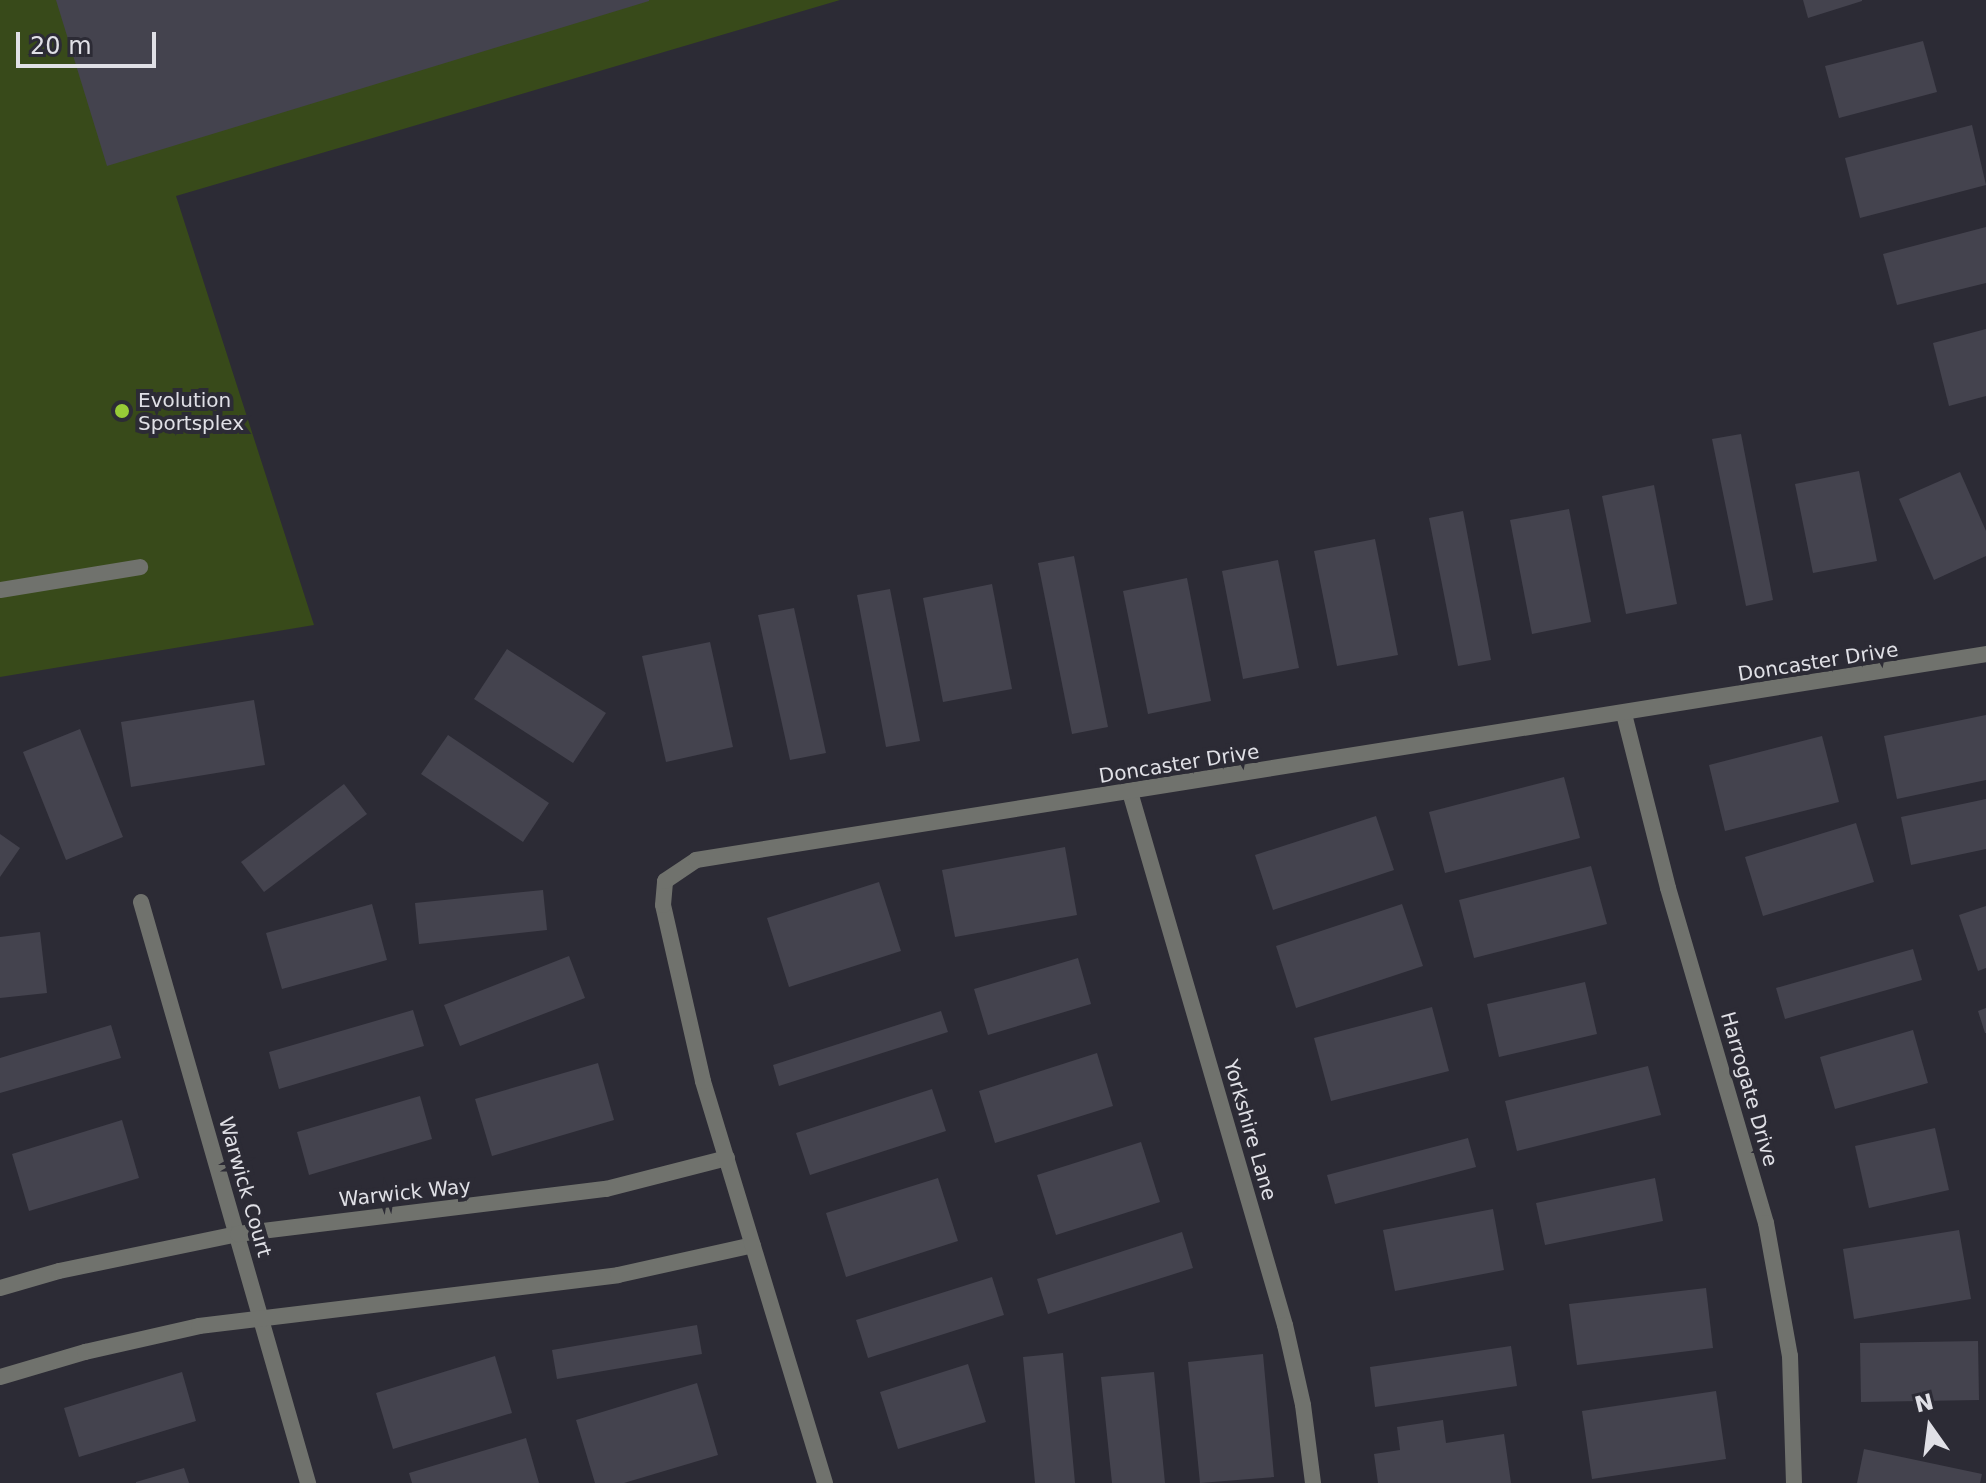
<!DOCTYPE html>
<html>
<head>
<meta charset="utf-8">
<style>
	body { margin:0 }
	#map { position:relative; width:1986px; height:1483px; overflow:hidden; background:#2c2b35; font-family:"DejaVu Sans",sans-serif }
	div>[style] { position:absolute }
	.green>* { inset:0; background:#384a1a }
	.building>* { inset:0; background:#44434e }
	.lane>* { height:16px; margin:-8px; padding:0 8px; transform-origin:8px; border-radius:8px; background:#70726d }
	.street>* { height:16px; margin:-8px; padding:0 8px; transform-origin:8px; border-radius:8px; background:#70726d }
	.dots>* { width:22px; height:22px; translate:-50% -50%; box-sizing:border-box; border:4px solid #2c2b35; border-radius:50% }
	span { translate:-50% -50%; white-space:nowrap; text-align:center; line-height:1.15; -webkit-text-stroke:8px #2c2b35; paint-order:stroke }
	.poi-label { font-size:20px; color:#e0e0e6 }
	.left { translate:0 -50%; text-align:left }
	.street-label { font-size:20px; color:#e0e0e6 }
	.north { position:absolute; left:1890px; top:1387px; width:80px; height:80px; -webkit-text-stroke:6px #2c2b35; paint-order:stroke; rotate:346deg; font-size:22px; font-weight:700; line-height:32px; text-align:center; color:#e0e0e6 }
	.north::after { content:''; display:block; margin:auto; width:28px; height:36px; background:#e0e0e6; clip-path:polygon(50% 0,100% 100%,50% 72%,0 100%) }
	.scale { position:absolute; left:16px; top:32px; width:140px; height:36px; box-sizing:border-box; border:4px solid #e0e0e6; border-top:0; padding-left:10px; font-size:24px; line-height:28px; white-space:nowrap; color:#e0e0e6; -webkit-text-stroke:6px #2c2b35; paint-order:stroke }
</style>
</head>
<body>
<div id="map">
	<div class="green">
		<div style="clip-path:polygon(0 0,840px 0,176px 196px,314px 625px,0 677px)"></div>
	</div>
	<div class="building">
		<div style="clip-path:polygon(56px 0,649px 0,649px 1px,107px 166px)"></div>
		<div style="clip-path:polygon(1803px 0,1862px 0,1862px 1px,1808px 18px)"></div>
		<div style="clip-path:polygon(1923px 41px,1937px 92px,1839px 118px,1825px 66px)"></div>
		<div style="clip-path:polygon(1972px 125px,1986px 185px,1860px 218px,1845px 158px)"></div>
		<div style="clip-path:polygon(1986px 227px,1986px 283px,1897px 305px,1883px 254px)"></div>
		<div style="clip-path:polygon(1986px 329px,1986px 396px,1949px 406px,1933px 343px)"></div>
		<div style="clip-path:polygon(1741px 434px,1773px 600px,1746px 606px,1712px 439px)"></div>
		<div style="clip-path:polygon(1859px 471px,1877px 561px,1813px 573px,1795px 484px)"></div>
		<div style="clip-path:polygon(1960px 472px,1986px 531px,1986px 556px,1934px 580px,1899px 499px)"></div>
		<div style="clip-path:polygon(1654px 485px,1677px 604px,1626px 614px,1602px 496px)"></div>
		<div style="clip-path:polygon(1569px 509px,1591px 622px,1532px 634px,1510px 520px)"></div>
		<div style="clip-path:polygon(1463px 511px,1491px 660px,1458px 666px,1429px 518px)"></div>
		<div style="clip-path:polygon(1375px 539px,1398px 655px,1337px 666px,1314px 551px)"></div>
		<div style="clip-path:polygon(1074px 556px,1108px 727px,1072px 734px,1038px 563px)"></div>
		<div style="clip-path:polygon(1278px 560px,1299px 668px,1243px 679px,1222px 571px)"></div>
		<div style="clip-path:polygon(1187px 578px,1211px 701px,1148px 714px,1123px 591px)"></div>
		<div style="clip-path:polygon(992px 584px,1012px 689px,943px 702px,923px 598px)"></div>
		<div style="clip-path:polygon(890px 589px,920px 741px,886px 747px,857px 595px)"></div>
		<div style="clip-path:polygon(794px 608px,826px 753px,790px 760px,758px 615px)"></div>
		<div style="clip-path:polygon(710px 642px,733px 747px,666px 762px,642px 656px)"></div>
		<div style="clip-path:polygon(507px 649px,606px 713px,573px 763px,474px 699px)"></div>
		<div style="clip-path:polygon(254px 700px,265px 765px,131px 787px,121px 722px)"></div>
		<div style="clip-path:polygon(1986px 715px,1986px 780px,1897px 799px,1884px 736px)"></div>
		<div style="clip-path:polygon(80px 729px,123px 837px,66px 860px,23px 752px)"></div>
		<div style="clip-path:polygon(448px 735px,549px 803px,523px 842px,421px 774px)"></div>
		<div style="clip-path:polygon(1822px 736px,1839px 802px,1725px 831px,1709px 765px)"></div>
		<div style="clip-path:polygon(1564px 777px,1580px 838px,1445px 873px,1429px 812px)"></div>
		<div style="clip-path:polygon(344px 784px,367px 814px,264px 892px,241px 862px)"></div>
		<div style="clip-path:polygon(1986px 799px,1986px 849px,1911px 865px,1901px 817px)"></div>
		<div style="clip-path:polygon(1376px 816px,1394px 870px,1273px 910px,1255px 855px)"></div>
		<div style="clip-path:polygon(1856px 823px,1874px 882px,1763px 916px,1745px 857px)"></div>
		<div style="clip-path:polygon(0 834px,20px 848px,0 877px)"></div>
		<div style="clip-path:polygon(1065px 847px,1077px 915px,955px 937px,942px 870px)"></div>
		<div style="clip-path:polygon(1591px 866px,1607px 924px,1474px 958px,1459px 900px)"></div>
		<div style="clip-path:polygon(879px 882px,901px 951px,789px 987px,767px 918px)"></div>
		<div style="clip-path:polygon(543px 890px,547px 930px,419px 944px,415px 903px)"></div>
		<div style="clip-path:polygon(372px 904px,387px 960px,282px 989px,266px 933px)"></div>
		<div style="clip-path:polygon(1402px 904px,1423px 966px,1296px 1008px,1276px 946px)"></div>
		<div style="clip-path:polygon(1986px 906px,1986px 968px,1978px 971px,1959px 915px)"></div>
		<div style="clip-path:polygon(40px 932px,47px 993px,0 998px,0 937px)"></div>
		<div style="clip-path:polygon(1913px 949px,1922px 980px,1785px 1019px,1776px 988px)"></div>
		<div style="clip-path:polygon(569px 956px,585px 998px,460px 1046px,444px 1005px)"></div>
		<div style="clip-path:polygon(1078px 958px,1091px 1004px,988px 1035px,974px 989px)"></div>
		<div style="clip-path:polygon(1585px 982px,1597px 1034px,1499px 1057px,1487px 1004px)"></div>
		<div style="clip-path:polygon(1432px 1007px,1449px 1071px,1331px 1101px,1314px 1038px)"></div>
		<div style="clip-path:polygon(1986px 1008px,1986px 1033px,1985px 1033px,1978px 1011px)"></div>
		<div style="clip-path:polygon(413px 1010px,424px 1046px,279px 1089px,269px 1052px)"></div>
		<div style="clip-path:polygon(941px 1011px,948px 1032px,779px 1086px,773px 1065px)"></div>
		<div style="clip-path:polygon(111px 1025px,121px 1058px,0 1093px,0 1058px)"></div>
		<div style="clip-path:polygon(1913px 1030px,1928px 1083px,1835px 1109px,1820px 1057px)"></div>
		<div style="clip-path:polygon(1097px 1053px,1113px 1106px,995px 1143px,979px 1091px)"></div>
		<div style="clip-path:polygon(598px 1063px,614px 1120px,492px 1156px,475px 1099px)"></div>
		<div style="clip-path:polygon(1648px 1066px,1661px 1115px,1517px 1151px,1505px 1101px)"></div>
		<div style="clip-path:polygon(932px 1089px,946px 1131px,810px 1175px,796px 1133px)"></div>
		<div style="clip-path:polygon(420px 1096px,432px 1139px,309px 1175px,297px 1132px)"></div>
		<div style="clip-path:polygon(122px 1120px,139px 1178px,29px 1211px,12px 1154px)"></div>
		<div style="clip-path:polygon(1935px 1128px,1949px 1190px,1869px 1208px,1855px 1146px)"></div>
		<div style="clip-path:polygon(1468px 1138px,1476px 1167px,1335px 1204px,1327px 1175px)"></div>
		<div style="clip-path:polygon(1141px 1142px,1160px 1202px,1056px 1235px,1037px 1175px)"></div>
		<div style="clip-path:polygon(938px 1178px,958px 1241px,846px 1277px,826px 1213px)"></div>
		<div style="clip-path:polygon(1655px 1178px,1663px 1221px,1545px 1245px,1536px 1203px)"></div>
		<div style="clip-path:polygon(1493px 1209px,1504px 1270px,1395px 1291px,1383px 1230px)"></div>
		<div style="clip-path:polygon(1959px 1230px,1971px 1299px,1854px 1319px,1843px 1249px)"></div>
		<div style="clip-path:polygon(1182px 1232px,1193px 1268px,1048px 1314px,1037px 1279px)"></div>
		<div style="clip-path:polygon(992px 1277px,1004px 1315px,868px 1358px,856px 1320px)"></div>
		<div style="clip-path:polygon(1706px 1288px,1713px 1348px,1577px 1365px,1569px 1304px)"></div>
		<div style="clip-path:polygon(697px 1325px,702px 1354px,557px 1379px,552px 1350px)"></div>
		<div style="clip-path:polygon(1978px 1341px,1979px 1400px,1861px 1402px,1860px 1343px)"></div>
		<div style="clip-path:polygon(1511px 1346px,1517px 1386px,1375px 1407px,1370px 1367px)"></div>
		<div style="clip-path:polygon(1063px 1353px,1075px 1483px,1035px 1483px,1023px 1357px)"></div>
		<div style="clip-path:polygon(1263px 1354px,1274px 1477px,1200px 1483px,1188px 1362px)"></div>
		<div style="clip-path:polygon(495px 1356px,512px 1413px,393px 1449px,376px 1393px)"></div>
		<div style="clip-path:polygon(968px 1364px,986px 1422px,898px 1449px,880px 1392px)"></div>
		<div style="clip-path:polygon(182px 1372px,196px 1421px,79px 1457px,64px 1408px)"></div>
		<div style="clip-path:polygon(1154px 1372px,1165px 1483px,1112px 1483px,1101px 1377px)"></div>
		<div style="clip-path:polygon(697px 1383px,718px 1455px,624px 1483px,595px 1483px,576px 1420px)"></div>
		<div style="clip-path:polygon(1716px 1391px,1726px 1459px,1592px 1479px,1582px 1411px)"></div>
		<div style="clip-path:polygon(1443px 1420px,1446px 1443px,1504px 1434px,1511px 1483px,1378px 1483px,1374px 1454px,1400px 1450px,1397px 1427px)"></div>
		<div style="clip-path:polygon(526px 1438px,539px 1483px,412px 1483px,409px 1473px)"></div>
		<div style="clip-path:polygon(1864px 1449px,1982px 1474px,1980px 1483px,1857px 1483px)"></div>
		<div style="clip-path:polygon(184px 1468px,189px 1483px,136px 1483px,136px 1482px)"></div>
	</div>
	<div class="lane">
		<div style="left:0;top:590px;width:142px;rotate:-9.3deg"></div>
	</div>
	<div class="street">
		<div style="left:1624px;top:714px;width:179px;rotate:75.8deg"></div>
		<div style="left:1668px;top:888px;width:349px;rotate:73.7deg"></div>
		<div style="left:1766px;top:1223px;width:135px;rotate:79.8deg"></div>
		<div style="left:1790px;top:1356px;width:127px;rotate:88.2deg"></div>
		<div style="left:1130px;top:792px;width:555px;rotate:73.79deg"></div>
		<div style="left:1285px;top:1325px;width:82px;rotate:77.3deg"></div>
		<div style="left:1303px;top:1405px;width:79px;rotate:82.7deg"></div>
		<div style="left:141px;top:902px;width:605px;rotate:73.96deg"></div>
		<div style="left:0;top:1288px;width:61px;rotate:-16.1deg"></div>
		<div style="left:59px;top:1271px;width:183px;rotate:-11.7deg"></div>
		<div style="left:238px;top:1234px;width:371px;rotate:-7deg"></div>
		<div style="left:606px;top:1189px;width:125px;rotate:-14.4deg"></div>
		<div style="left:0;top:1377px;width:89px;rotate:-16.4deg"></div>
		<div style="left:85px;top:1352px;width:117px;rotate:-12.8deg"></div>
		<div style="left:199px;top:1326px;width:422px;rotate:-6.9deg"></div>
		<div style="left:618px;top:1275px;width:138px;rotate:-12.5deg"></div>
		<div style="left:825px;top:1483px;width:420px;rotate:-106.9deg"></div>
		<div style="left:703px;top:1081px;width:180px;rotate:-102.8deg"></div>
		<div style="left:663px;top:905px;width:24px;rotate:-85deg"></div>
		<div style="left:665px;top:881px;width:37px;rotate:-34deg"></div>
		<div style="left:696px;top:860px;width:1306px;rotate:-9.07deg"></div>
	</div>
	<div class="dots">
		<div style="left:122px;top:411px;background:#98cb37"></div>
	</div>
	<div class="poi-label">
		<span class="left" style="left:138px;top:412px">Evolution<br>Sportsplex</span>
	</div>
	<div class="street-label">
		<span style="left:1818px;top:662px;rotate:-9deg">Doncaster Drive</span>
		<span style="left:1179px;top:764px;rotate:-9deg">Doncaster Drive</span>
		<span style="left:1749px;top:1089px;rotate:74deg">Harrogate Drive</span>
		<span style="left:1250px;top:1130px;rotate:74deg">Yorkshire Lane</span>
		<span style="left:245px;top:1187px;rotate:74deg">Warwick Court</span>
		<span style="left:405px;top:1193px;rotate:-6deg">Warwick Way</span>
	</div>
	<div class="north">N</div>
	<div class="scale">20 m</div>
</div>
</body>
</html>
